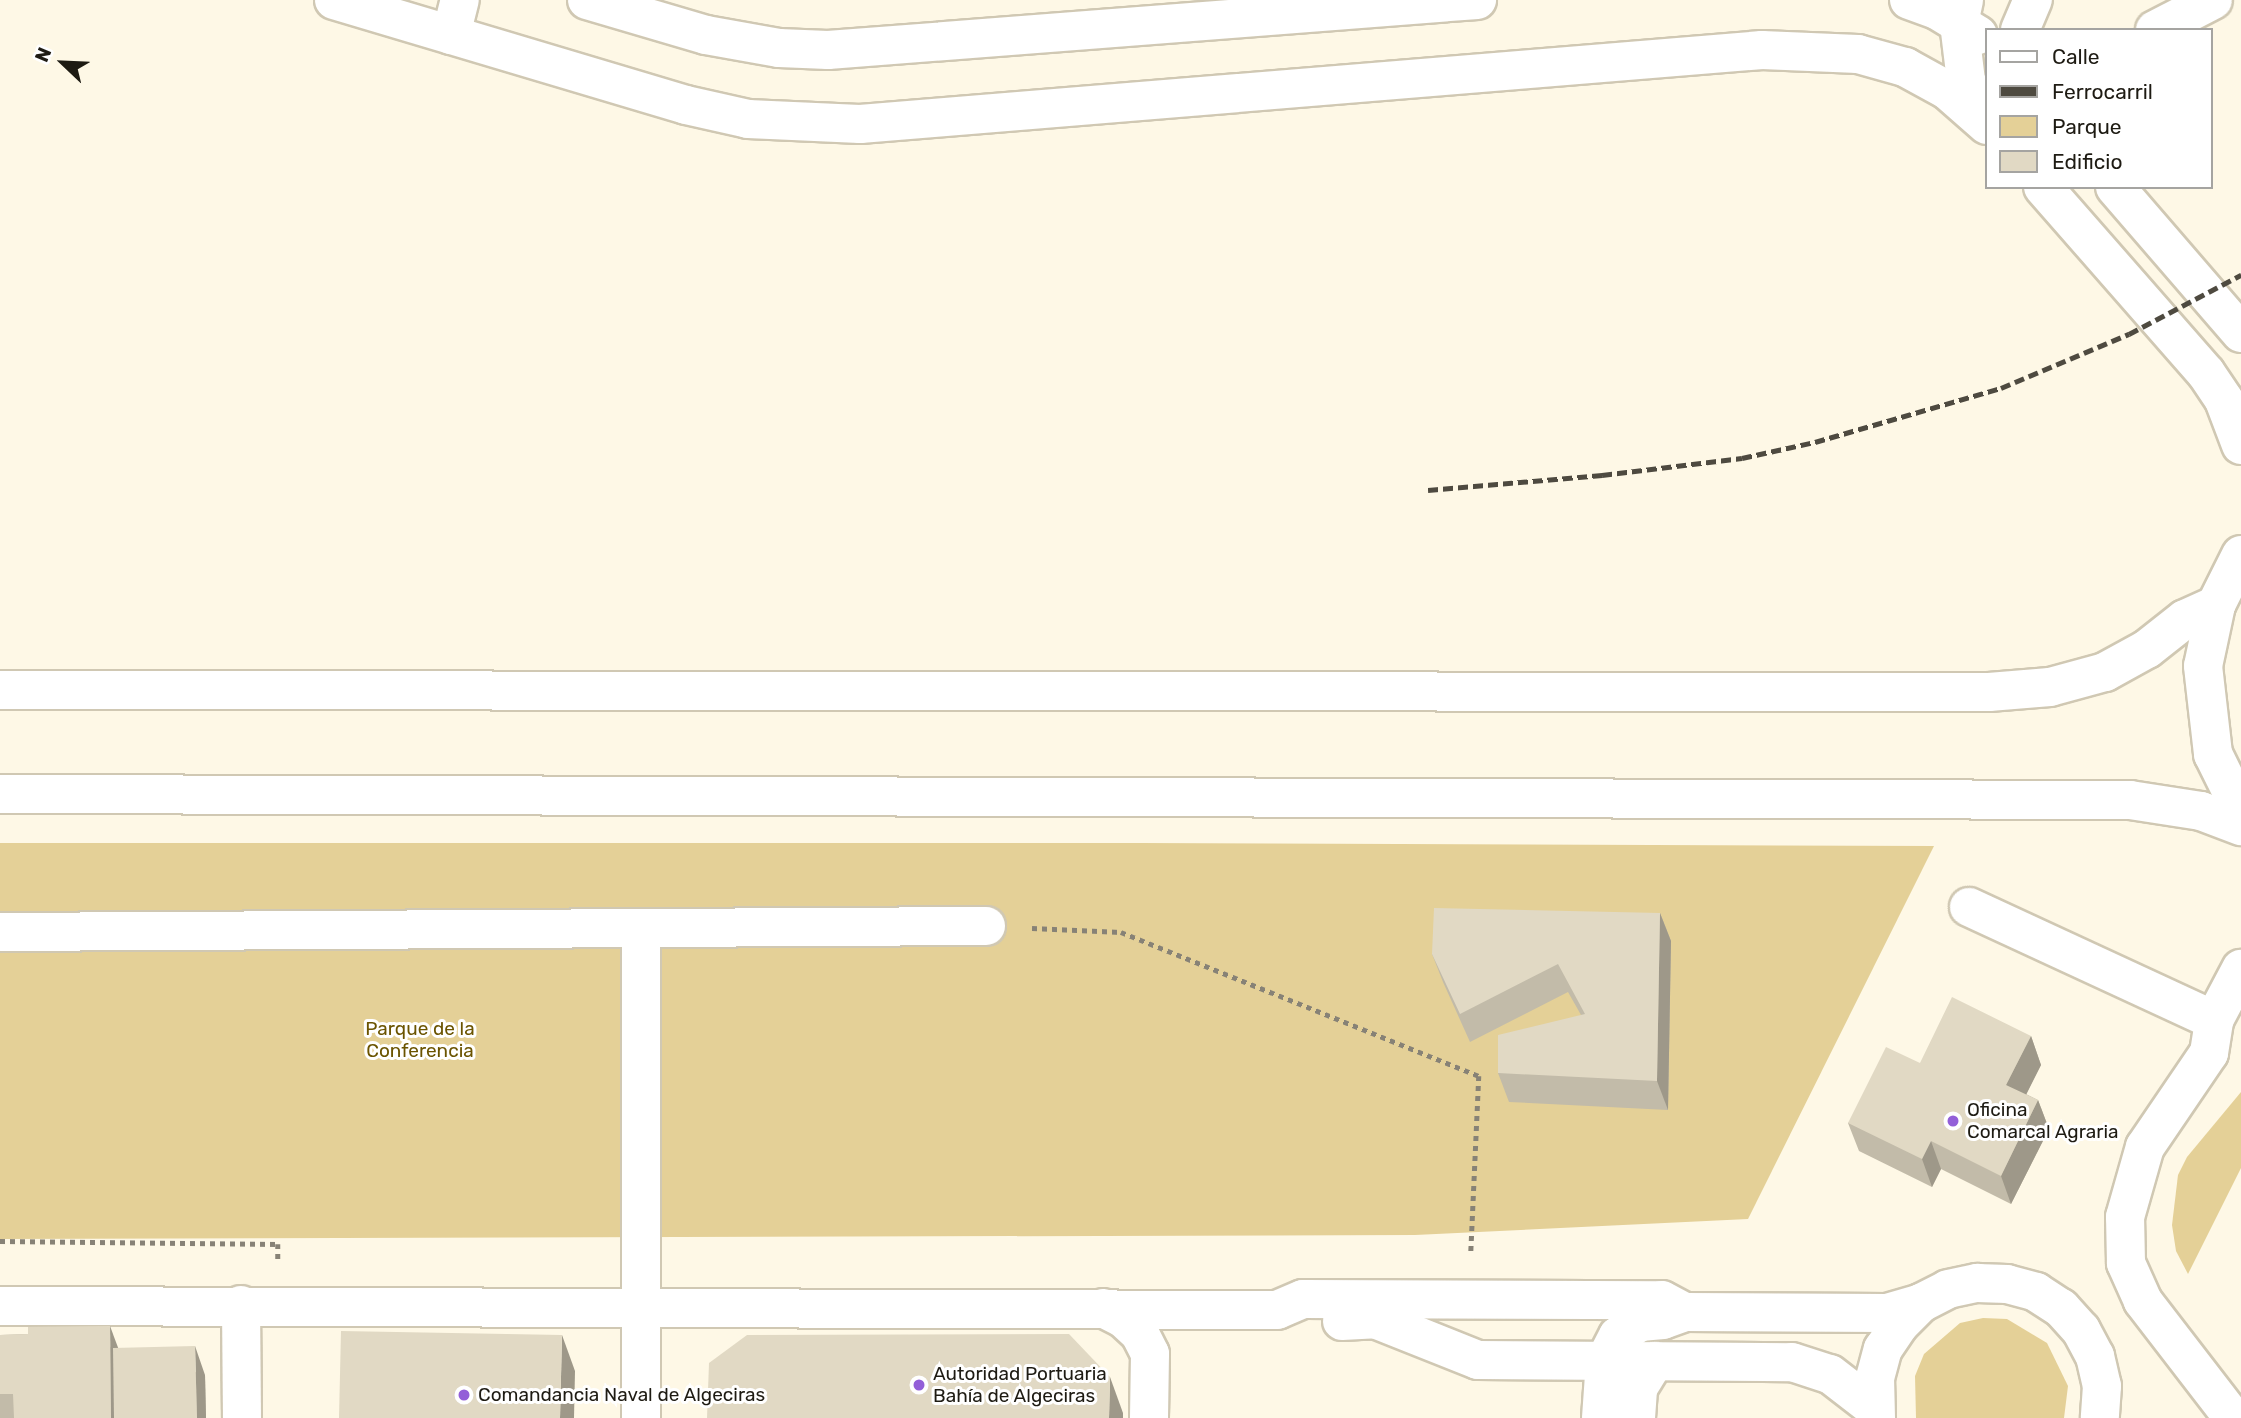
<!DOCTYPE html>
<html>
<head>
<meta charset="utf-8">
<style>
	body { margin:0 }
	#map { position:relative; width:2241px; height:1418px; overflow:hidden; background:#fef8e6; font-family:Rubik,sans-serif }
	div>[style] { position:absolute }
	.green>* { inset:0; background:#e4d097 }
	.path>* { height:4.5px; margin-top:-2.25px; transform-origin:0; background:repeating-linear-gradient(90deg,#878276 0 5px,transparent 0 10px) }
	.roads { filter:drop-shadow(2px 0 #d0c8b3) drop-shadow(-2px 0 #d0c8b3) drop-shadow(0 2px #d0c8b3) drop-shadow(0 -2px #d0c8b3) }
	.minor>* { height:38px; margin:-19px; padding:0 19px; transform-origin:19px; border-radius:19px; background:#fff }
	.major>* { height:38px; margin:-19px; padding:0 19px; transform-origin:19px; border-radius:19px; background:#fff }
	.rail>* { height:5px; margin-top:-2.5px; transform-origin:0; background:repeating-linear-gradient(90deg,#4e4a40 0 10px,transparent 0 15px) }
	.wall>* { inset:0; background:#c2bba9 }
	.shaded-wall>* { inset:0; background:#9e9889 }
	.building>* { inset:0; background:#e1d9c4 }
	.dots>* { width:19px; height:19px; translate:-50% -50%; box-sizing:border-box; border:4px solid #fff; border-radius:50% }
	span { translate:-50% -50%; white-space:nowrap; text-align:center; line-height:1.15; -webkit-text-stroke:6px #fff; paint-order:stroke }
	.park-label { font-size:19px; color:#6b5400 }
	.poi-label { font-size:19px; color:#1e1b13 }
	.left { translate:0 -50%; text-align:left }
	.legend { position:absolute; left:1985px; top:28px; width:228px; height:161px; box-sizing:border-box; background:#fff; border:2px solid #a5a4a1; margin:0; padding:9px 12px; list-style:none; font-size:21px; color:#1e1b13 }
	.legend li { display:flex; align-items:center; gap:14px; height:35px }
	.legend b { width:35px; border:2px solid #a5a4a1 }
	.north { position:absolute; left:28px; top:28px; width:70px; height:70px; -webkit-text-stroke:5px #fff; paint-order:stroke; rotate:293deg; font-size:19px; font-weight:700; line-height:28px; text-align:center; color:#1e1b13 }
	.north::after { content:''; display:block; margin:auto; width:24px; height:32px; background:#1e1b13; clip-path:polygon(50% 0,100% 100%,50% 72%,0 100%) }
</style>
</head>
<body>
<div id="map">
	<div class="green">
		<div style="clip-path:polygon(0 843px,1139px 843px,1934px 846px,1748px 1219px,1415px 1235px,0 1239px)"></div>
		<div style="clip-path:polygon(2241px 1092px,2241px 1168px,2188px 1274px,2176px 1251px,2172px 1225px,2178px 1175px,2187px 1157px)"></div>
		<div style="clip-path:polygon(1983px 1318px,2007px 1319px,2047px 1343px,2068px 1386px,2064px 1418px,1916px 1418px,1915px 1376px,1924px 1354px,1960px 1323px)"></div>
	</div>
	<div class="path">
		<div style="left:1032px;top:928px;width:89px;rotate:2.6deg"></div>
		<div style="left:1121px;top:932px;width:386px;rotate:21.9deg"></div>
		<div style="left:1479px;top:1076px;width:177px;rotate:92.6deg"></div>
		<div style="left:0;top:1241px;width:278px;rotate:0.6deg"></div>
		<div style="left:278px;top:1244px;width:16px;rotate:90deg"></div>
	</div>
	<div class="roads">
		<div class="minor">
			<div style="left:334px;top:0;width:367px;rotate:16.6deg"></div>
			<div style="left:686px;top:105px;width:64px;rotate:12.7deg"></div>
			<div style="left:748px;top:119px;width:112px;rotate:2.6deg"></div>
			<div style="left:860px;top:124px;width:905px;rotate:-4.69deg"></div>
			<div style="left:1762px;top:50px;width:96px;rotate:2.4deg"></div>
			<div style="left:1858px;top:54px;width:49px;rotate:15.5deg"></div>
			<div style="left:1905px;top:67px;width:48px;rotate:28.7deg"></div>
			<div style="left:1947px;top:90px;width:53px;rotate:41.2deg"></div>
			<div style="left:587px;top:0;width:124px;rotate:16.4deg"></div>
			<div style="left:706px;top:35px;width:74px;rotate:10.1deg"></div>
			<div style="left:779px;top:48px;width:49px;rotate:2.3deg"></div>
			<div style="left:828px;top:50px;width:651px;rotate:-4.41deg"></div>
			<div style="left:1909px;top:0;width:30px;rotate:20deg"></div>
			<div style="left:1937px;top:10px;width:48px;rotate:31.4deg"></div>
			<div style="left:1964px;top:0;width:24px;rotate:102deg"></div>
			<div style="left:1959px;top:23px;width:58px;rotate:83.1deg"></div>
			<div style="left:1966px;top:81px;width:42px;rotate:63.4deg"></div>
			<div style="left:2020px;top:30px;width:33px;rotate:-67deg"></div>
			<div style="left:2155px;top:30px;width:65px;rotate:-27.3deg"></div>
			<div style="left:451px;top:35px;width:36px;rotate:-76deg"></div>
			<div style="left:2043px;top:187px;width:247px;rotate:48.8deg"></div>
			<div style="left:2206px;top:373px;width:32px;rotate:56deg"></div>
			<div style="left:2224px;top:400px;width:48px;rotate:69.3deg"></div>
			<div style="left:2115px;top:187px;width:193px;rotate:49.2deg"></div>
			<div style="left:1969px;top:907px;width:270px;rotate:24.8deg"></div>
			<div style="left:641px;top:928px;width:490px;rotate:90deg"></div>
			<div style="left:0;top:932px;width:986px;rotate:-0.35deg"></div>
			<div style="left:241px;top:1305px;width:113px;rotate:89.5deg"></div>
			<div style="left:0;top:1306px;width:1277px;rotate:0.18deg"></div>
			<div style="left:1277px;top:1310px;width:28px;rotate:-23deg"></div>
			<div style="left:1303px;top:1299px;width:359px;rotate:0.2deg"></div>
			<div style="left:1662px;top:1300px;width:26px;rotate:28deg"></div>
			<div style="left:1103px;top:1308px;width:22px;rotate:27deg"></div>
			<div style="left:1123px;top:1318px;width:23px;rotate:43deg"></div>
			<div style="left:1140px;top:1334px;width:22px;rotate:63deg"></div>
			<div style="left:1150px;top:1354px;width:64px;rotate:90.9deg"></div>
			<div style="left:1342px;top:1321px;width:33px;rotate:-3deg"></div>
			<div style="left:1375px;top:1319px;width:111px;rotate:21.7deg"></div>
			<div style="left:1478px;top:1360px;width:314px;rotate:0.4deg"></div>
			<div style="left:1792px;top:1362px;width:40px;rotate:18deg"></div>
			<div style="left:1830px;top:1374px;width:56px;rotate:37.7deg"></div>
			<div style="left:1601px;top:1418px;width:57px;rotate:-86deg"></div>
			<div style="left:1605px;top:1361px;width:28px;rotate:-63deg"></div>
			<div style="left:1618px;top:1336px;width:26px;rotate:-32deg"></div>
			<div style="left:1640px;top:1322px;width:23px;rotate:-5deg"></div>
			<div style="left:1663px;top:1320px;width:23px;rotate:-20deg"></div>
			<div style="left:1685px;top:1312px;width:202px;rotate:0.3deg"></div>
			<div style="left:1887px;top:1313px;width:35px;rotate:-16deg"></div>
			<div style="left:1636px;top:1418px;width:30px;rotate:-86deg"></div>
			<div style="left:1638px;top:1388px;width:32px;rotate:-58deg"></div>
			<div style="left:1876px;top:1418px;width:40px;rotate:-91.4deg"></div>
			<div style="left:1875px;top:1378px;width:30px;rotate:-75deg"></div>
			<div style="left:1883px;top:1349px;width:30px;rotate:-56deg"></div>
			<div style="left:1900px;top:1324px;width:30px;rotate:-45deg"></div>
			<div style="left:1921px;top:1303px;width:30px;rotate:-27deg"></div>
			<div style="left:1948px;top:1289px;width:30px;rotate:-12deg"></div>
			<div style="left:1977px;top:1283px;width:30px;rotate:2deg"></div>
			<div style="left:2007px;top:1284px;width:30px;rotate:15deg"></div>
			<div style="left:2036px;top:1292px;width:30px;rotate:33deg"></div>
			<div style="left:2061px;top:1308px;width:30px;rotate:48deg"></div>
			<div style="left:2081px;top:1330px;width:30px;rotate:62deg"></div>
			<div style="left:2095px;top:1356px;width:31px;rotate:77deg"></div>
			<div style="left:2102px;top:1386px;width:32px;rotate:94deg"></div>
			<div style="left:2233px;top:1418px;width:148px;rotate:-127.6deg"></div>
			<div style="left:2143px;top:1301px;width:42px;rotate:-114.1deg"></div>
			<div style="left:2126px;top:1263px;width:46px;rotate:-91.2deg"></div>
			<div style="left:2125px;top:1217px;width:73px;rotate:-74.1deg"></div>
			<div style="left:2145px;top:1147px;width:114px;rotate:-55.8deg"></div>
			<div style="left:2209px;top:1053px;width:33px;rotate:-81deg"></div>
			<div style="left:2214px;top:1020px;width:58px;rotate:-62.1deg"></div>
		</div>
		<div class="major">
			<div style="left:2241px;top:555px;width:56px;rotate:116.6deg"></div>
			<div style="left:2216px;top:605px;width:62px;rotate:102deg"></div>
			<div style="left:2203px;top:666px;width:89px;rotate:83.5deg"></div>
			<div style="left:2213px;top:754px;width:64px;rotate:63.8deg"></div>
			<div style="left:0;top:690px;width:1989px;rotate:0.06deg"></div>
			<div style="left:1989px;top:692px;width:61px;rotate:-4.7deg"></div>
			<div style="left:2050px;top:687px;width:57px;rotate:-15.3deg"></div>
			<div style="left:2105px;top:672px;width:48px;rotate:-28.7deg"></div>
			<div style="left:2147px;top:649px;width:48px;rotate:-38.3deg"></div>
			<div style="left:2185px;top:619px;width:34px;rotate:-24deg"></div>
			<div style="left:0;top:794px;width:2130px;rotate:0.16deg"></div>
			<div style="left:2130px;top:800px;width:72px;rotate:8.8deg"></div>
			<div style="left:2201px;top:811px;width:43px;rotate:20.6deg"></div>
		</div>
	</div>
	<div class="rail">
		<div style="left:1428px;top:490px;width:175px;rotate:-4.9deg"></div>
		<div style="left:1602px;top:475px;width:141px;rotate:-6.9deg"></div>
		<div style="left:1742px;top:458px;width:75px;rotate:-12.4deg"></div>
		<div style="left:1815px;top:442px;width:194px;rotate:-16.2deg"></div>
		<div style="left:2001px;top:388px;width:139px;rotate:-22.9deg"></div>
		<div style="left:2129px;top:334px;width:127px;rotate:-27.8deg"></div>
	</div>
	<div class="wall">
		<div style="clip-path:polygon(1660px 913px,1671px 941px,1668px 1110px,1509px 1102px,1498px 1073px,1581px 1015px,1568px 992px,1470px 1042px,1443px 982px,1432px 954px)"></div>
		<div style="clip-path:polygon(2031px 1036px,2041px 1065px,2026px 1094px,2038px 1100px,2049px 1129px,2011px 1204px,1941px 1169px,1932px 1187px,1859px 1151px,1848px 1123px,1920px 1063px)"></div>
		<div style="clip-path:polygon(28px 1334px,118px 1348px,205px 1375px,206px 1418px,0 1418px,0 1335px)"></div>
	</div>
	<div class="shaded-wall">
		<div style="clip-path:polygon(1660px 913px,1671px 941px,1668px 1110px,1657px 1081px)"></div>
		<div style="clip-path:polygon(2031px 1036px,2041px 1065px,2017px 1113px,2006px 1085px)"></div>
		<div style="clip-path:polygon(2038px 1100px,2049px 1129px,2011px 1204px,2001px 1176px)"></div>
		<div style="clip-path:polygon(1931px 1141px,1941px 1169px,1932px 1187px,1922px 1159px)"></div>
		<div style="clip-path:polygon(110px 1326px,123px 1361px,124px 1418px,111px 1418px)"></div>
		<div style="clip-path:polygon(562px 1335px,575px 1371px,574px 1418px,560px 1418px)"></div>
		<div style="clip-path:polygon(195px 1346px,205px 1375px,206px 1418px,197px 1418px)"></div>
		<div style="clip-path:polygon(1110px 1377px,1123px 1413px,1123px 1418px,1109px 1418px)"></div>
	</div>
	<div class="building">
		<div style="clip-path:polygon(1434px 908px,1660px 913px,1657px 1081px,1498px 1073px,1498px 1035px,1585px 1014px,1558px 964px,1460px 1014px,1432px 954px)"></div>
		<div style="clip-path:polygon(1952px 997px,2031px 1036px,2006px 1085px,2038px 1100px,2001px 1176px,1931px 1141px,1922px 1159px,1848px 1123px,1886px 1047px,1920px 1063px)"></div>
		<div style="clip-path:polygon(110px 1326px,111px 1418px,14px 1418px,13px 1394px,0 1394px,0 1335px,28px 1334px,28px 1327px)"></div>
		<div style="clip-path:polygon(341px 1331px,562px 1335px,560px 1418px,339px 1418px)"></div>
		<div style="clip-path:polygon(1069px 1334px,1110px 1377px,1109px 1418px,707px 1418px,709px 1363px,747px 1335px)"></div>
		<div style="clip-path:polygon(195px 1346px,197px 1418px,114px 1418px,113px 1348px)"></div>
	</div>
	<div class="dots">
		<div style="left:1953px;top:1121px;background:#935fd8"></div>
		<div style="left:919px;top:1385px;background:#935fd8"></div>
		<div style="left:464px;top:1395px;background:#935fd8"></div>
	</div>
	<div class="park-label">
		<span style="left:420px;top:1040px">Parque de la<br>Conferencia</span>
	</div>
	<div class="poi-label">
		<span class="left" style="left:1967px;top:1121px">Oficina<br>Comarcal Agraria</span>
		<span class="left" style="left:933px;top:1385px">Autoridad Portuaria<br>Bahía de Algeciras</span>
		<span class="left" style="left:478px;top:1395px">Comandancia Naval de Algeciras</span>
	</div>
	<ul class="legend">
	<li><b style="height:9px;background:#fff"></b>Calle</li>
	<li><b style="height:9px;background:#4e4a40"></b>Ferrocarril</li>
	<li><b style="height:19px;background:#e4d097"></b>Parque</li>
	<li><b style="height:19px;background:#e1d9c4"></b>Edificio</li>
	</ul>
	<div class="north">N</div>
</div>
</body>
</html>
